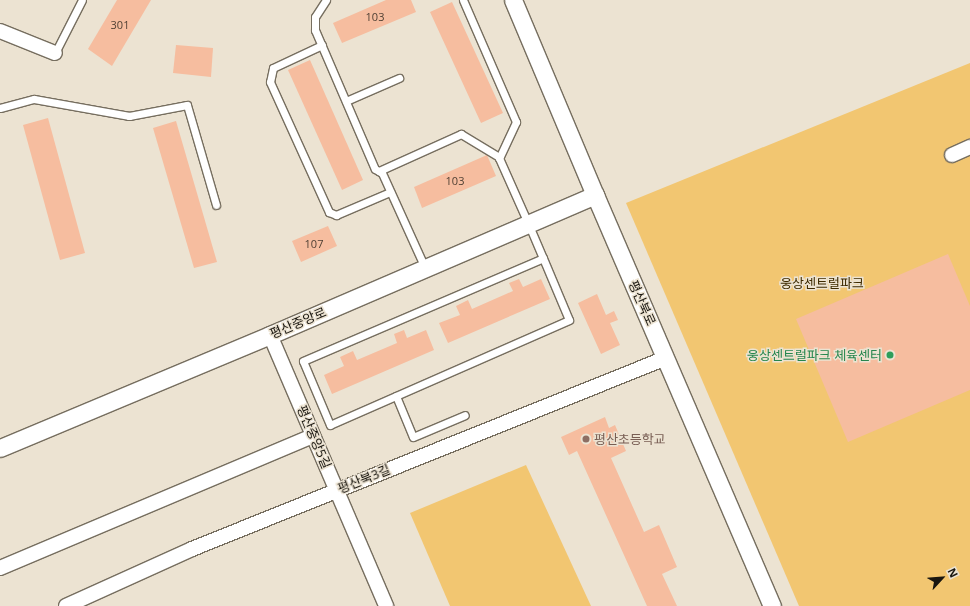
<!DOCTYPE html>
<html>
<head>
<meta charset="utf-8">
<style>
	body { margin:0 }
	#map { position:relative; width:970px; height:606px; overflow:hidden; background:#ece3d2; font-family:"Open Sans","Noto Sans KR",sans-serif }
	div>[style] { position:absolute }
	.green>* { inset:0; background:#f2c671 }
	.building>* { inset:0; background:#f6bd9f }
	.roads { filter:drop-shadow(1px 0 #766e5f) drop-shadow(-1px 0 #766e5f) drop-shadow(0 1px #766e5f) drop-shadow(0 -1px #766e5f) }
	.service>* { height:7px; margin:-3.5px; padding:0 3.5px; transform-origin:3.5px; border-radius:3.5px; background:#fff }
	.minor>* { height:14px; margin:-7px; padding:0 7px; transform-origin:7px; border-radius:7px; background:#fff }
	.tertiary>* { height:17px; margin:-8.5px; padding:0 8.5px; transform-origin:8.5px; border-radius:8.5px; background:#fff }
	.dots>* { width:11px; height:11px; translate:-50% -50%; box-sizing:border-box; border:2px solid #ece3d2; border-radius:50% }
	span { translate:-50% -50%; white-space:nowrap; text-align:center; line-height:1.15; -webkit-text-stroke:3px #ece3d2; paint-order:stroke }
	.number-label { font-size:11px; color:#504034 }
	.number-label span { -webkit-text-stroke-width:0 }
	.park-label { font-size:13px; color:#3e2b00 }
	.street-label { font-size:13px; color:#191610 }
	.leisure-label { font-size:13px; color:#27864d }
	.right { translate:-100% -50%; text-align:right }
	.education-label { font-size:13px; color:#785e54 }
	.left { translate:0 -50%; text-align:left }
	.north { position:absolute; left:922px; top:558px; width:40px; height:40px; -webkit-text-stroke:3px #ece3d2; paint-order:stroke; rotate:64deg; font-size:11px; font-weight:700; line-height:16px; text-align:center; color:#191610 }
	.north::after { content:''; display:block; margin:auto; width:14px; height:18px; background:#191610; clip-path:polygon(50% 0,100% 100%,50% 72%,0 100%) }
</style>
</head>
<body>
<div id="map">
	<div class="green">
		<div style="clip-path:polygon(970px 63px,970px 606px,799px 606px,626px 203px)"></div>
		<div style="clip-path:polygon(526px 465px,591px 606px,450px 606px,410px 513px)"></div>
	</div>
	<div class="building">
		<div style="clip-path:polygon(117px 0,151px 0,112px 66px,88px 49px)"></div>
		<div style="clip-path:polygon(386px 0,411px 0,416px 12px,342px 43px,333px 23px)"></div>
		<div style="clip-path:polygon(452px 2px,503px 113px,481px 123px,430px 12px)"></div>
		<div style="clip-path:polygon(176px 45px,213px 48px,211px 77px,173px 73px)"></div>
		<div style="clip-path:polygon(310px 60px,363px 180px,342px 190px,288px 70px)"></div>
		<div style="clip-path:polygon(48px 118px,85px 253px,60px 260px,23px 125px)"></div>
		<div style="clip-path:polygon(176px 121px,217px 262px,194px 268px,153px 128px)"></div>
		<div style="clip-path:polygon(487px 155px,496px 176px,422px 208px,414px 187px)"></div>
		<div style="clip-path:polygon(328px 226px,337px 246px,301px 262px,292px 241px)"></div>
		<div style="clip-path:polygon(948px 254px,970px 306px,970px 390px,848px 442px,796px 319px)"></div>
		<div style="clip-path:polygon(519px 279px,523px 287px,541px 279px,550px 299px,448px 343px,439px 323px,460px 315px,456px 306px,468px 300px,472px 309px,513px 291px,509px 283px)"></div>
		<div style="clip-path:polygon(597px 294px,606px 315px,614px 311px,618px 320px,610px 323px,620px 345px,601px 354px,578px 303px)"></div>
		<div style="clip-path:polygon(404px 330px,407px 338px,426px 330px,434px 350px,332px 394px,324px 375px,344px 366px,340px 357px,353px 351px,357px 360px,397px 343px,394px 334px)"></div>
		<div style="clip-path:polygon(605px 417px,609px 428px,615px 425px,626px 451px,611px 458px,644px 532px,659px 525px,677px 567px,662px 574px,677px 606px,647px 606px,577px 451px,569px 455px,561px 437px)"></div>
	</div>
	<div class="roads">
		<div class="service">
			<div style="left:326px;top:0;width:20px;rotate:123deg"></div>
			<div style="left:315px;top:17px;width:13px;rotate:90deg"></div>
			<div style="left:315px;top:30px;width:151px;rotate:66.7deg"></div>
			<div style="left:375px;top:169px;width:8px;rotate:30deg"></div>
			<div style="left:382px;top:173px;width:104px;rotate:65.6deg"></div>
			<div style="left:463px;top:0;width:133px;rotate:66.5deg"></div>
			<div style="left:516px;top:122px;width:40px;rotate:115deg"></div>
			<div style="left:499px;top:158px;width:71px;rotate:66deg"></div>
			<div style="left:528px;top:223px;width:38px;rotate:67deg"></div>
			<div style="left:543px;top:258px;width:67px;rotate:67.2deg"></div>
			<div style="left:569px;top:320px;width:261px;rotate:156.3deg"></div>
			<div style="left:330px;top:425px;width:69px;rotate:-112.9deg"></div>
			<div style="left:303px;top:361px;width:261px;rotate:-23.2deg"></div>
			<div style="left:322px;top:45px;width:54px;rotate:154.9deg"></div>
			<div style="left:273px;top:68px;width:14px;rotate:102deg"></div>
			<div style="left:270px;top:82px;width:143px;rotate:65.6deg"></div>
			<div style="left:329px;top:212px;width:8px;rotate:23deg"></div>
			<div style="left:336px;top:215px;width:59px;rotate:-23.1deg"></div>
			<div style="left:55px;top:53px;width:59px;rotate:-63deg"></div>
			<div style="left:346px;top:101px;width:58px;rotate:-23.5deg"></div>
			<div style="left:0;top:108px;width:35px;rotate:-15deg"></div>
			<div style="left:34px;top:99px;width:97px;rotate:10.1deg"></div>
			<div style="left:129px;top:116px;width:59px;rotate:-10.7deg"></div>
			<div style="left:187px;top:105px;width:104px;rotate:73.8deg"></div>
			<div style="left:379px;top:171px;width:90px;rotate:-24.3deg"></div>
			<div style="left:461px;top:134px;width:44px;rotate:31.2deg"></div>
			<div style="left:396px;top:396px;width:44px;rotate:67.5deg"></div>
			<div style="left:413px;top:437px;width:56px;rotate:-22.9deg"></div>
		</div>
		<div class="minor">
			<div style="left:0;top:31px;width:59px;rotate:21.8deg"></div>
			<div style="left:952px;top:155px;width:20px;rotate:-24deg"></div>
			<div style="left:270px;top:335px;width:295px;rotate:66.8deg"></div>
			<div style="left:0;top:568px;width:340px;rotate:-22.9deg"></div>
			<div style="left:66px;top:606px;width:138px;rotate:-24.3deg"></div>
			<div style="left:192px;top:549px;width:511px;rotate:-21.95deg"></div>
		</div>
		<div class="tertiary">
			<div style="left:513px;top:0;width:212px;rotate:67.2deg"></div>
			<div style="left:595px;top:195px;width:447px;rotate:66.7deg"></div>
			<div style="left:0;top:448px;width:293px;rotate:-22.7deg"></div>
			<div style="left:270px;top:335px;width:354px;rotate:-23.3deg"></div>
		</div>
	</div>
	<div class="dots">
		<div style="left:890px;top:355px;background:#2e9e5b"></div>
		<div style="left:586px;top:439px;background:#8d6e63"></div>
	</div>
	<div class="number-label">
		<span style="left:375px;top:17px">103</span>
		<span style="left:120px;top:25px">301</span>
		<span style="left:455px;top:181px">103</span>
		<span style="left:314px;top:244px">107</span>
	</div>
	<div class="park-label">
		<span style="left:822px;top:283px">웅상센트럴파크</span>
	</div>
	<div class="street-label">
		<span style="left:642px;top:303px;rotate:66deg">평산북로</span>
		<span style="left:298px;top:323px;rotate:-23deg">평산중앙로</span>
		<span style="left:314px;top:437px;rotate:67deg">평산중앙5길</span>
		<span style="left:364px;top:479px;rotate:-22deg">평산북3길</span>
	</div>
	<div class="leisure-label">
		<span class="right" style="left:882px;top:355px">웅상센트럴파크 체육센터</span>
	</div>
	<div class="education-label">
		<span class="left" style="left:594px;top:439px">평산초등학교</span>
	</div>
	<div class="north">N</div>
</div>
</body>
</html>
